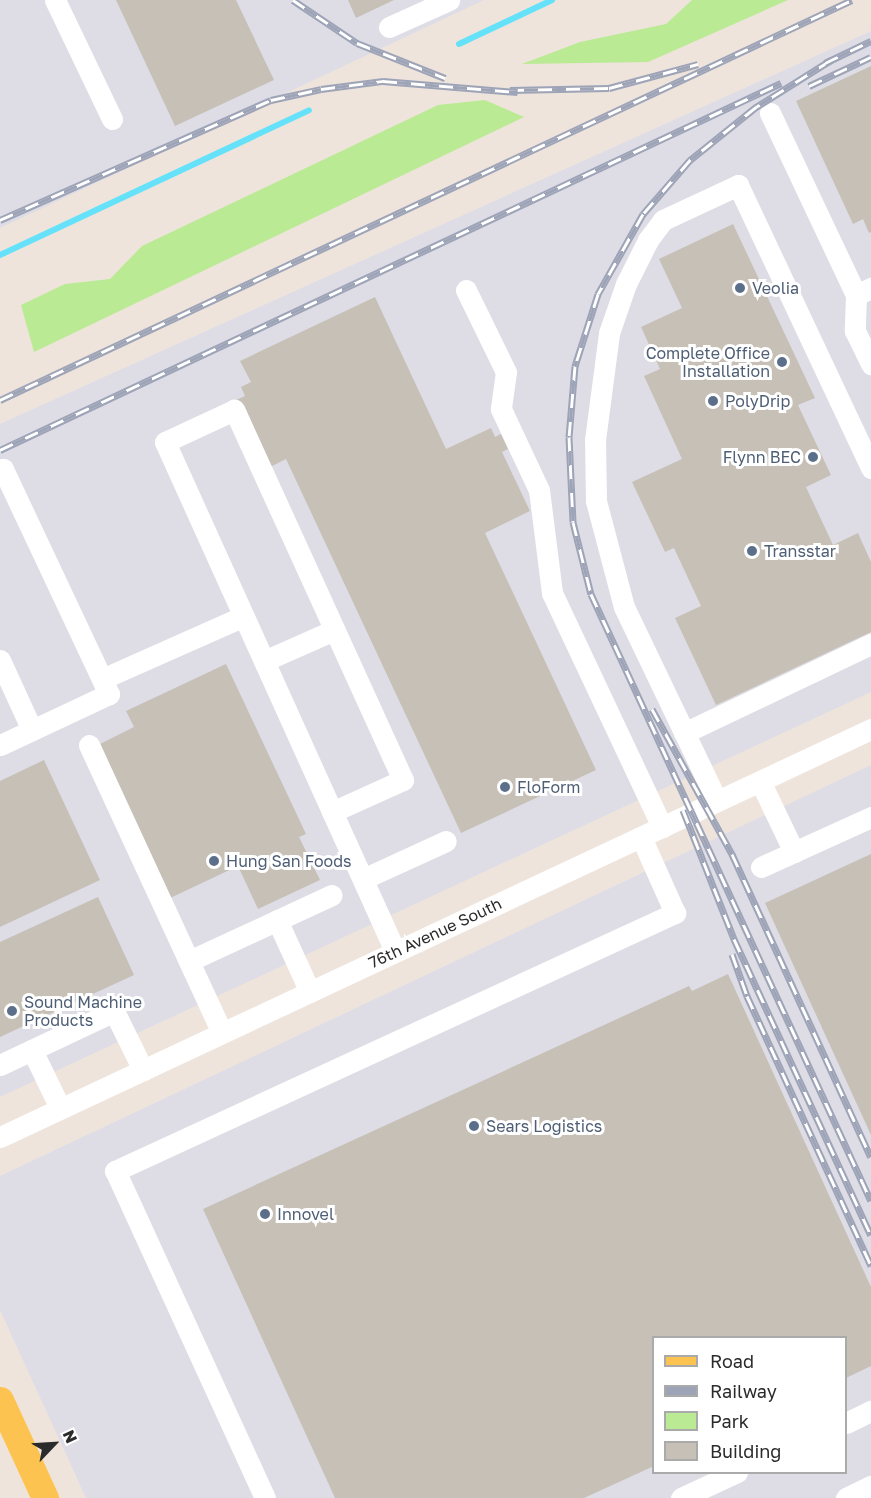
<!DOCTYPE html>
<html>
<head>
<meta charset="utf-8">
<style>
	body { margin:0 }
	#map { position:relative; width:871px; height:1498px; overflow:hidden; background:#eee4dc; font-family:"Golos Text",sans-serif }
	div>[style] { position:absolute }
	.industrial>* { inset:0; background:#dedde6 }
	.green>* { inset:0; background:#baea93 }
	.stream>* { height:6px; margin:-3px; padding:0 3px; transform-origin:3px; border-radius:3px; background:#65e2fa }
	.building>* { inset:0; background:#c6c0b7 }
	.minor>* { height:21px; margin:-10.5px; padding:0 10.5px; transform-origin:10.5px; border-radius:10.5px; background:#fff }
	.major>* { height:27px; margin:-13.5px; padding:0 13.5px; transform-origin:13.5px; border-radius:13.5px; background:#fdc351 }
	.rail>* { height:7px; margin-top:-3.5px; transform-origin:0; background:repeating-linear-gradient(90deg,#fff 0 14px,#9ea4b7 0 28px); box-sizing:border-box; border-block:2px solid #9ea4b7 }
	.dots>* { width:16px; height:16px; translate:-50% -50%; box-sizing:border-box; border:3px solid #fff; border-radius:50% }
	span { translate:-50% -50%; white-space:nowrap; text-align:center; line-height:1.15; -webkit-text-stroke:6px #fff; paint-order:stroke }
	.service-label { font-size:16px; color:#4e5e75 }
	.left { translate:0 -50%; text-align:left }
	.right { translate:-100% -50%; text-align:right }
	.street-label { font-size:16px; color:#2b2b2b }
	.legend { position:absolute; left:652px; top:1336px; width:195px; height:138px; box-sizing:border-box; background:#fff; border:2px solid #aaa; margin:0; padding:8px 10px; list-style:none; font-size:18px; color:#2b2b2b }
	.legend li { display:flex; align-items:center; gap:12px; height:30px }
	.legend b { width:30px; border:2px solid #aaa }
	.north { position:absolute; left:24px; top:1414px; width:60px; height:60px; -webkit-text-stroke:4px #fff; paint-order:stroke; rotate:65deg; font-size:16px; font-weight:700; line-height:24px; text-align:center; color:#2b2b2b }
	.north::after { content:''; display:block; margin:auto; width:21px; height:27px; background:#2b2b2b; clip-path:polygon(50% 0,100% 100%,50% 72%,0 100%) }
</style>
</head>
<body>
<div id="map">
	<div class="industrial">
		<div style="clip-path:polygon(0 0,484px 0,0 228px)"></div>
		<div style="clip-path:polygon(871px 31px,871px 692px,0 1097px,0 424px)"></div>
		<div style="clip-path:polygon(evenodd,871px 765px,871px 1498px,86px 1498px,0 1310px,0 1176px,871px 765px,654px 1338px,846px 1338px,846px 1472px,654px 1472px,654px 1338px)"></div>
	</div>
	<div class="green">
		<div style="clip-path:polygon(692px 0,788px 0,648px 62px,522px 64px,580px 42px,666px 24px)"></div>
		<div style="clip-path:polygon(485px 100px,524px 117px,34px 352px,21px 305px,65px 284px,110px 279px,142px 246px,438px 105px)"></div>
	</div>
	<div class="stream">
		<div style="left:459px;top:44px;width:103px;rotate:-25.3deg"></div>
		<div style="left:0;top:255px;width:341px;rotate:-25.1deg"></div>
	</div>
	<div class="building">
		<div style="clip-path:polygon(116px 0,236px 0,274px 80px,175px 126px)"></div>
		<div style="clip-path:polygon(348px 0,394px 0,356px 18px)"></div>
		<div style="clip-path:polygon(871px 66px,871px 232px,869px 233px,863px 219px,853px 224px,796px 101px)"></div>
		<div style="clip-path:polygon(733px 224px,815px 398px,798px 405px,831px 475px,806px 487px,833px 545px,858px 533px,871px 562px,871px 632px,716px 705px,675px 618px,701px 606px,674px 548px,665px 552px,632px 482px,682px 459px,644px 376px,660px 369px,641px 327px,682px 308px,659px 259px)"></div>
		<div style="clip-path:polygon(375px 297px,446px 449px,491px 428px,495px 437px,501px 434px,508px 449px,502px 452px,530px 511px,485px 533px,596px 770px,461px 833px,286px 459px,266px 469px,234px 401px,245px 396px,241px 387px,251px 382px,240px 361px)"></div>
		<div style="clip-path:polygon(226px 664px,306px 834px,299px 837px,320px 880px,258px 909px,238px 866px,166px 900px,94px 747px,134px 727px,126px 711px)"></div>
		<div style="clip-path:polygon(44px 760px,100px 880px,0 927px,0 781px)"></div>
		<div style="clip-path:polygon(871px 854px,871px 1135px,765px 903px)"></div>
		<div style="clip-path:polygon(98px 897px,134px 975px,0 1037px,0 942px)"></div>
		<div style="clip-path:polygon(728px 974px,871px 1287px,871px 1366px,846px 1378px,846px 1338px,654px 1338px,654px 1466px,584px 1498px,335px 1498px,203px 1209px,689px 986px,692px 991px)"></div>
	</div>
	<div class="minor">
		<div style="left:55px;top:0;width:132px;rotate:64.4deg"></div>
		<div style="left:389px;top:27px;width:66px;rotate:-24.2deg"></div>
		<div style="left:770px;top:113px;width:201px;rotate:64.7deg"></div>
		<div style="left:856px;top:295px;width:17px;rotate:-25deg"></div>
		<div style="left:466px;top:290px;width:91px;rotate:64deg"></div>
		<div style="left:506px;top:372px;width:37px;rotate:98deg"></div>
		<div style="left:501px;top:409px;width:89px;rotate:64.9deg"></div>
		<div style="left:539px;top:490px;width:104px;rotate:82.8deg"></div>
		<div style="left:552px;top:593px;width:259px;rotate:64.8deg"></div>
		<div style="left:856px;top:295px;width:36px;rotate:92deg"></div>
		<div style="left:855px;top:331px;width:37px;rotate:64deg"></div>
		<div style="left:0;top:470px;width:3px;rotate:-18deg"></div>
		<div style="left:3px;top:469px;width:249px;rotate:64.8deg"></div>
		<div style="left:109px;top:694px;width:120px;rotate:154.9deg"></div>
		<div style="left:0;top:660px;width:77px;rotate:65.4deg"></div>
		<div style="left:264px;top:661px;width:77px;rotate:-23.9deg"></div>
		<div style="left:102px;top:679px;width:155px;rotate:-23.9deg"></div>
		<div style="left:684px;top:733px;width:207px;rotate:-25.5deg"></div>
		<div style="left:89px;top:745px;width:317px;rotate:65.2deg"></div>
		<div style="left:760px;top:781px;width:79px;rotate:64.4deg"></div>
		<div style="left:717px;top:801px;width:215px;rotate:-115.6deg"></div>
		<div style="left:624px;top:607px;width:110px;rotate:-104.8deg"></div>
		<div style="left:596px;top:501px;width:61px;rotate:-90.9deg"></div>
		<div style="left:595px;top:440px;width:108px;rotate:-82.5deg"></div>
		<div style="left:609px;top:333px;width:52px;rotate:-70.9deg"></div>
		<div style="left:626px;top:284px;width:49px;rotate:-63.4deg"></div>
		<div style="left:648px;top:240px;width:25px;rotate:-53deg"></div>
		<div style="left:663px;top:220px;width:83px;rotate:-25deg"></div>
		<div style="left:738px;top:185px;width:313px;rotate:64.8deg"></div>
		<div style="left:332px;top:812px;width:78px;rotate:-24.3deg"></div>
		<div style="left:403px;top:780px;width:407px;rotate:-114.5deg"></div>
		<div style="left:234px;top:410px;width:76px;rotate:155.1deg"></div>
		<div style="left:165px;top:442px;width:559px;rotate:65.68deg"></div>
		<div style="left:761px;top:867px;width:121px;rotate:-24.4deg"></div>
		<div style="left:363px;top:879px;width:91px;rotate:-24.6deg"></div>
		<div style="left:277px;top:920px;width:79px;rotate:65.4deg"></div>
		<div style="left:189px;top:961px;width:157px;rotate:-24.8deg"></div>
		<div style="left:32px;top:1050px;width:64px;rotate:64.2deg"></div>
		<div style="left:0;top:1065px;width:126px;rotate:-25.3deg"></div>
		<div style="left:114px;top:1011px;width:66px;rotate:63.8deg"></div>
		<div style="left:0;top:1137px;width:962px;rotate:-25.1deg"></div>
		<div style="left:846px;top:1423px;width:28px;rotate:-26deg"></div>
		<div style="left:265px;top:1498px;width:360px;rotate:-114.6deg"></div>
		<div style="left:115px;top:1171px;width:617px;rotate:-24.74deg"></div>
		<div style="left:675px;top:913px;width:83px;rotate:-114.1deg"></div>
		<div style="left:681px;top:1498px;width:62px;rotate:-24.9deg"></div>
		<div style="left:846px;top:1498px;width:28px;rotate:-26deg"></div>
	</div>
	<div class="major">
		<div style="left:0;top:1400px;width:108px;rotate:65.3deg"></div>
	</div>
	<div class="rail">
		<div style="left:293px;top:0;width:77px;rotate:33.9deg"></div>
		<div style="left:357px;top:43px;width:95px;rotate:21.7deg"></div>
		<div style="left:831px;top:60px;width:89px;rotate:147.9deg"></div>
		<div style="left:756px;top:107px;width:85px;rotate:141.2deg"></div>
		<div style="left:690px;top:160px;width:72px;rotate:131deg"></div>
		<div style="left:643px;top:214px;width:92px;rotate:119.4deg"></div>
		<div style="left:598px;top:294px;width:76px;rotate:107.7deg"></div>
		<div style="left:575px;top:366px;width:71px;rotate:94.8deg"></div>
		<div style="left:569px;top:437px;width:85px;rotate:87.3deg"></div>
		<div style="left:573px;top:522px;width:74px;rotate:76deg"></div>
		<div style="left:591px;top:594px;width:668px;rotate:65.24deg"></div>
		<div style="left:825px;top:63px;width:51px;rotate:-25.6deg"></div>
		<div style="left:809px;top:86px;width:68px;rotate:-25.1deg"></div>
		<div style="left:510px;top:90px;width:99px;rotate:-1.2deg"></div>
		<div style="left:609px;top:88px;width:92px;rotate:-15.1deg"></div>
		<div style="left:0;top:220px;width:296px;rotate:-23.9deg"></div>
		<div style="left:271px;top:100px;width:51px;rotate:-12.4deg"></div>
		<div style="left:321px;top:89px;width:63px;rotate:-7.4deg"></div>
		<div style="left:383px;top:81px;width:135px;rotate:4.7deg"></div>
		<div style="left:0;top:400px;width:941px;rotate:-25.15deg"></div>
		<div style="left:0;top:450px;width:863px;rotate:-25.17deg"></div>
		<div style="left:652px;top:709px;width:166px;rotate:61.1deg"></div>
		<div style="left:732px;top:854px;width:333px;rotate:65.4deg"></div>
		<div style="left:683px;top:810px;width:139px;rotate:68.4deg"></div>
		<div style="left:734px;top:939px;width:326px;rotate:65.2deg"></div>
		<div style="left:732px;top:954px;width:45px;rotate:70.3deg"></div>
		<div style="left:747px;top:996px;width:297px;rotate:65.3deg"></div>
	</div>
	<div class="dots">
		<div style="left:740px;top:288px;background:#5c6f8a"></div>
		<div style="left:782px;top:362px;background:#5c6f8a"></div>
		<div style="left:713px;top:401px;background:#5c6f8a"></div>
		<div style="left:813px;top:457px;background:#5c6f8a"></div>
		<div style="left:752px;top:551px;background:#5c6f8a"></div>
		<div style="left:505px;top:787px;background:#5c6f8a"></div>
		<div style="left:214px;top:861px;background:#5c6f8a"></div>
		<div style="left:12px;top:1011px;background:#5c6f8a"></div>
		<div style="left:474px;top:1126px;background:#5c6f8a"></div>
		<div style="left:265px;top:1214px;background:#5c6f8a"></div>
	</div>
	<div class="service-label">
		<span class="left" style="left:752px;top:288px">Veolia</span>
		<span class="right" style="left:770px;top:362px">Complete Office<br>Installation</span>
		<span class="left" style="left:725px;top:401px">PolyDrip</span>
		<span class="right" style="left:801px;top:457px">Flynn BEC</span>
		<span class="left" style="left:764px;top:551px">Transstar</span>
		<span class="left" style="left:517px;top:787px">FloForm</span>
		<span class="left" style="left:226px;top:861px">Hung San Foods</span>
		<span class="left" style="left:24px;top:1011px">Sound Machine<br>Products</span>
		<span class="left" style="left:486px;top:1126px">Sears Logistics</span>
		<span class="left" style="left:277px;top:1214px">Innovel</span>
	</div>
	<div class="street-label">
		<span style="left:435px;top:933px;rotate:-25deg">76th Avenue South</span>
	</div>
	<ul class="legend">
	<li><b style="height:8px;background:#fdc351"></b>Road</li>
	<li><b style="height:8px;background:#9ea4b7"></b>Railway</li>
	<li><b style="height:16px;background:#baea93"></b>Park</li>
	<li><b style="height:16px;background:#c6c0b7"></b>Building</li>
	</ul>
	<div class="north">N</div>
</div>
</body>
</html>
